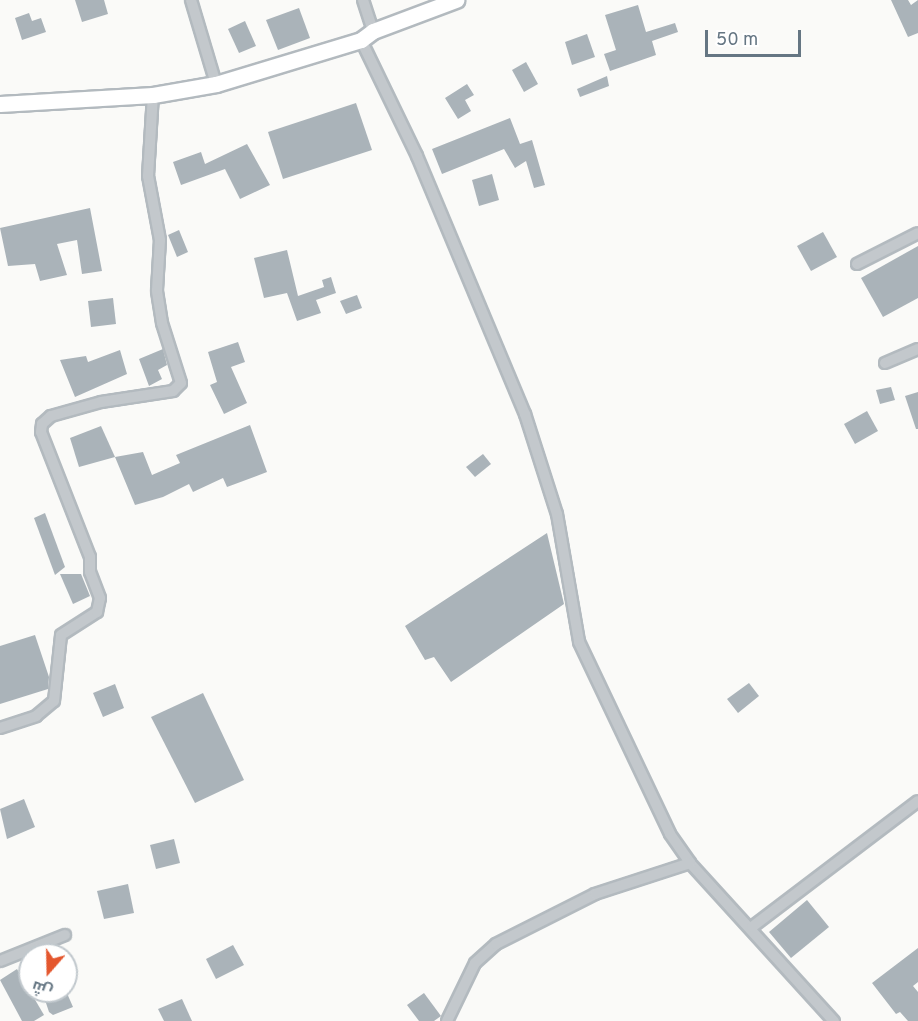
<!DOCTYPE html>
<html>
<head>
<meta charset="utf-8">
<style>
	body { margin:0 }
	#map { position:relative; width:918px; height:1021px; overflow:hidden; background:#fafaf8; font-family:Overpass,Cairo,sans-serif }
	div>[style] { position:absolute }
	.building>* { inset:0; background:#aab3b9 }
	.roads { filter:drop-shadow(2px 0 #b3babf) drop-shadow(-2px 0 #b3babf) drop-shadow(0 2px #b3babf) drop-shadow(0 -2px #b3babf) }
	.street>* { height:10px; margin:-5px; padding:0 5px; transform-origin:5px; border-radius:5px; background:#c3c8cc }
	.secondary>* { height:15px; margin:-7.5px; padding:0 7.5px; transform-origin:7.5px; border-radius:7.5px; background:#fff }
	span { translate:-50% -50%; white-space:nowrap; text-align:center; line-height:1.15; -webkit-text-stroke:6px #fff; paint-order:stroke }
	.north { position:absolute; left:18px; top:943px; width:60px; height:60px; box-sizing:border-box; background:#fff; border:2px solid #c1c8cd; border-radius:50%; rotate:200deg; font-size:16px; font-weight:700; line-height:24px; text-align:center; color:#657683 }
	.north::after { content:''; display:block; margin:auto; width:21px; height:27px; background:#e4572e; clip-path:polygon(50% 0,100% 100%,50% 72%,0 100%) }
	.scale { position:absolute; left:705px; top:30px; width:96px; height:27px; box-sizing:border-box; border:3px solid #657683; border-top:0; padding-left:8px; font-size:18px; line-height:21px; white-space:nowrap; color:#657683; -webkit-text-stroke:4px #fff; paint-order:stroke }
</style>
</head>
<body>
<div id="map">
	<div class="building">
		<div style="clip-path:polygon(75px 0,104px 0,108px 14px,82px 22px)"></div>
		<div style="clip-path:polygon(891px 0,908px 0,911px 5px,918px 0,918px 33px,908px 37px)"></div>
		<div style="clip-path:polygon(638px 5px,646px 32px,675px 23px,678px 32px,652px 41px,656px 55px,610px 71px,604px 54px,616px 50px,605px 15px)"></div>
		<div style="clip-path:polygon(299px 8px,310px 38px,278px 50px,266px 20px)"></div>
		<div style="clip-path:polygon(29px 13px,32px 21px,41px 18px,46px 32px,22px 40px,15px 18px)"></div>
		<div style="clip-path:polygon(245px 21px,256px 46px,239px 53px,228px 29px)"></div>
		<div style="clip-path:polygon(587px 34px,595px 57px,572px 65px,565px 42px)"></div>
		<div style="clip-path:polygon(526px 62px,538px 84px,524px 92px,512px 70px)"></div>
		<div style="clip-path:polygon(607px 76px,609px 86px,580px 97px,577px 89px)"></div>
		<div style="clip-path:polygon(467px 84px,474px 95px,465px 100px,471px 111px,458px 119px,445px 98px)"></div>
		<div style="clip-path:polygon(356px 103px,372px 150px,283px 179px,268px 132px)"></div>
		<div style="clip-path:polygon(510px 118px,520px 144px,532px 140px,545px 185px,534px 188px,526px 161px,515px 168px,504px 149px,442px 174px,432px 149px)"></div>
		<div style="clip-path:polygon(247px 144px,270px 185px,240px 199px,225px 169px,181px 185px,173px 162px,201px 152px,205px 164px)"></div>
		<div style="clip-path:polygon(492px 174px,499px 200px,479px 206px,472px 180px)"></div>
		<div style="clip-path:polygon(90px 208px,102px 271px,82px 274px,77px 240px,57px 244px,67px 275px,40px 281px,35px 264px,8px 266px,0 228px)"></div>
		<div style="clip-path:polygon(179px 230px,188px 252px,177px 257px,168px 235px)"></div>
		<div style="clip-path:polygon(823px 232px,837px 257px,811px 271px,797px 246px)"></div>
		<div style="clip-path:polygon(918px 246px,918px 298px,883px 317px,861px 278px)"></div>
		<div style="clip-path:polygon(287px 250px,298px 296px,324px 287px,322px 280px,331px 277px,336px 293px,316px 300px,321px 313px,297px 321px,287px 293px,264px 298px,254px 258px)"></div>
		<div style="clip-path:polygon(357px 295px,362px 308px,346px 314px,340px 301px)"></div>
		<div style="clip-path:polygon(113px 298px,116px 324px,91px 327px,88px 301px)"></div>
		<div style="clip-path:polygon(238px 342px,245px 362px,231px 367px,247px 403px,224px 414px,210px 385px,217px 382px,208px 352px)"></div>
		<div style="clip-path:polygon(163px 349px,167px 365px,158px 370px,162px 379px,149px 386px,139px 359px)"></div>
		<div style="clip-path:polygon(120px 350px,127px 374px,75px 397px,60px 360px,86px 356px,88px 362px)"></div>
		<div style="clip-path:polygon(891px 387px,895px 400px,880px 404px,876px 390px)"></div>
		<div style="clip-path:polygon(918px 392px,918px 429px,916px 429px,905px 396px)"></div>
		<div style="clip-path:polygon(867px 411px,878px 431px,855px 444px,844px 424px)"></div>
		<div style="clip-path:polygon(250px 425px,267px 472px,227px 487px,223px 478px,193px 492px,189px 484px,163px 497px,135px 505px,115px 457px,143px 452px,152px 475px,180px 463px,176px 455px)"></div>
		<div style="clip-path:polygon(101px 426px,115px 457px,79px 467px,70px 438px)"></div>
		<div style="clip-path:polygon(483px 454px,491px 464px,475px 477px,466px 467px)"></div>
		<div style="clip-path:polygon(45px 513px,65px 567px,55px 575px,34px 518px)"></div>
		<div style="clip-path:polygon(547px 533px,564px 604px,451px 682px,434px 657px,425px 660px,405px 626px)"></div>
		<div style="clip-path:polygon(60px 574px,81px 574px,90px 596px,73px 604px)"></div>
		<div style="clip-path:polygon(35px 635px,49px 677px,48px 689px,0 704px,0 646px)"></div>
		<div style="clip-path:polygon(749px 683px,759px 696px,738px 713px,727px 699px)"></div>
		<div style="clip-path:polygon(115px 684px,124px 708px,103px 717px,93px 693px)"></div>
		<div style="clip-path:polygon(203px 693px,244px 780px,195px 803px,151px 717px)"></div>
		<div style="clip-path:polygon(24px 799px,35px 827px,7px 839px,0 809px)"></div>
		<div style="clip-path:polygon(174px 839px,180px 863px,156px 869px,150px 845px)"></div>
		<div style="clip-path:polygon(128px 884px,134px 913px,104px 919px,97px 891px)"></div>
		<div style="clip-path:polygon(807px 900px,829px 927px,791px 958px,769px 932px)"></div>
		<div style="clip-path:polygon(233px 945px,244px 965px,216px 979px,206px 959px)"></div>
		<div style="clip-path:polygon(918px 948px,918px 982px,913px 986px,918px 992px,918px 1021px,908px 1021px,900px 1012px,896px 1014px,872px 983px)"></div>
		<div style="clip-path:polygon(17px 969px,44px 1015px,34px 1021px,22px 1021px,0 980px)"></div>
		<div style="clip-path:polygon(42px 991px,66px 991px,73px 1007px,53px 1015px,49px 1012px)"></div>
		<div style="clip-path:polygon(424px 993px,441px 1016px,434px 1021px,419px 1021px,407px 1005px)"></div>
		<div style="clip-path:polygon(182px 999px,192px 1021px,164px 1021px,158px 1009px)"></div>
	</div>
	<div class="roads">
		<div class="street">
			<div style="left:191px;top:0;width:88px;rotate:73.4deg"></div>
			<div style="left:363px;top:0;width:33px;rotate:72deg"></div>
			<div style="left:361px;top:40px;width:129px;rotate:64.2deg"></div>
			<div style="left:417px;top:156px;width:280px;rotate:67.3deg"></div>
			<div style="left:525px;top:414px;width:105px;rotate:72.3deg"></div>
			<div style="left:557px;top:514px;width:130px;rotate:80.2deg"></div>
			<div style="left:579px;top:642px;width:212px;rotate:64.6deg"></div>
			<div style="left:670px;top:834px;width:35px;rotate:55deg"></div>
			<div style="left:690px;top:863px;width:214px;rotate:47.7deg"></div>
			<div style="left:857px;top:264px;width:68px;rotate:-26.9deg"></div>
			<div style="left:885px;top:363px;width:36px;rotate:-23deg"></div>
			<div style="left:0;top:728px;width:38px;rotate:-18deg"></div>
			<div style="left:36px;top:716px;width:23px;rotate:-40deg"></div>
			<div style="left:54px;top:701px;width:66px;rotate:-83.9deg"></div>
			<div style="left:61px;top:635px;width:43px;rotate:-32.6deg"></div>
			<div style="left:97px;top:612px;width:14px;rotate:-78deg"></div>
			<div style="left:100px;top:598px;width:28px;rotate:-111deg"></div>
			<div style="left:90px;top:572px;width:15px;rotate:-90deg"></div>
			<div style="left:90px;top:557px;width:134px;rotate:-111.4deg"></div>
			<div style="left:41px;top:432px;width:8px;rotate:-83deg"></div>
			<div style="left:42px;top:424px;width:12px;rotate:-42deg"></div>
			<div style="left:51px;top:416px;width:52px;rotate:-15.6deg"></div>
			<div style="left:101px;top:402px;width:73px;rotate:-8.7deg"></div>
			<div style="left:173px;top:391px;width:11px;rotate:-45deg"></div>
			<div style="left:181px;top:383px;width:63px;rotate:-107.6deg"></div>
			<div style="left:162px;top:323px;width:33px;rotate:-99deg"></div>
			<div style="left:157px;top:290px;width:50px;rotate:-86.6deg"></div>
			<div style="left:160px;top:240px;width:65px;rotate:-100.6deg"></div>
			<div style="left:148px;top:176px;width:81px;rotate:-86.5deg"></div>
			<div style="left:752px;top:927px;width:208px;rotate:-37.2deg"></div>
			<div style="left:0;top:961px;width:70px;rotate:-21.8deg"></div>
			<div style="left:447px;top:1021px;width:64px;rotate:-64.2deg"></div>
			<div style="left:475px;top:963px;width:28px;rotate:-42deg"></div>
			<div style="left:496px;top:944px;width:111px;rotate:-26.8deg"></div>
			<div style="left:595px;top:894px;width:100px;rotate:-18.1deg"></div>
		</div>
		<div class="secondary">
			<div style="left:0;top:104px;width:153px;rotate:-3.4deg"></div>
			<div style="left:153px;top:95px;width:64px;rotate:-9.9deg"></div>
			<div style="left:216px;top:84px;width:152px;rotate:-16.9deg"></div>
			<div style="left:361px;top:40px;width:15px;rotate:-37deg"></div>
			<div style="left:373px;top:31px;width:89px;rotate:-20.5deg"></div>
		</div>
	</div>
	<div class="north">ش</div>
	<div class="scale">50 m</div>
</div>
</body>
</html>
